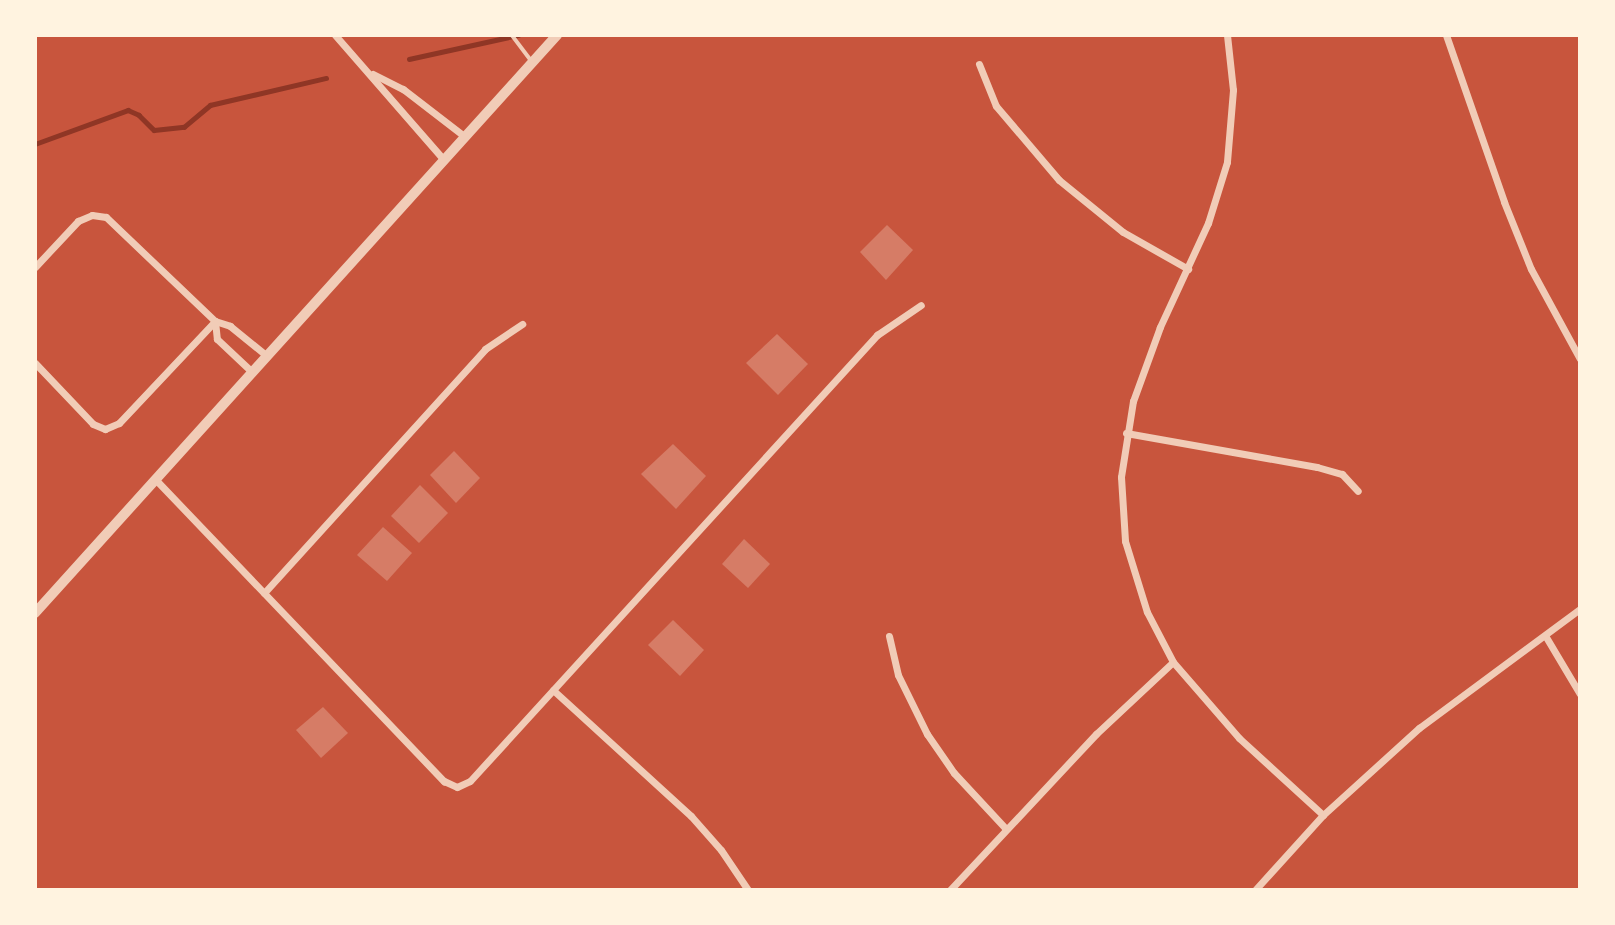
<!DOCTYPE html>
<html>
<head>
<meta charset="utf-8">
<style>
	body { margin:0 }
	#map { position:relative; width:1615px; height:925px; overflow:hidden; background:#c8553d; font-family:Figtree,sans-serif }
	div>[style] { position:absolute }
	.stream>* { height:4.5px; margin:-2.25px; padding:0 2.25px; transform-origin:2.25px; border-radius:2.25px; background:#8f3625 }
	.building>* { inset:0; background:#d67c66 }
	.service>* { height:3.5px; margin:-1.75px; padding:0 1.75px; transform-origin:1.75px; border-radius:1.75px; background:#f1ccb7 }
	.minor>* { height:7px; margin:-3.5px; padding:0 3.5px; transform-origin:3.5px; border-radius:3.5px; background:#f1ccb7 }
	.tertiary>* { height:10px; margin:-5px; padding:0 5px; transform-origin:5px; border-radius:5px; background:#f1ccb7 }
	span { translate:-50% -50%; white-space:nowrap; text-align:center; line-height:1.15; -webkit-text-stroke:5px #fff3e0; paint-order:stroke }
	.frame { position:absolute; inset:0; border:37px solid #fff3e0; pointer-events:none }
</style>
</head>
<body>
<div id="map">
	<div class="stream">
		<div style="left:409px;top:59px;width:112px;rotate:-12.4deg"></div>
		<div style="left:35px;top:144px;width:99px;rotate:-20.1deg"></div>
		<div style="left:128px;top:110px;width:12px;rotate:24deg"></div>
		<div style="left:139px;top:115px;width:21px;rotate:45deg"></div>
		<div style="left:154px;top:130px;width:30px;rotate:-6deg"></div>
		<div style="left:184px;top:127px;width:34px;rotate:-40deg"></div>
		<div style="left:210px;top:105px;width:119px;rotate:-13.1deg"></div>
	</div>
	<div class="building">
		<div style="clip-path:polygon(887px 225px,913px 250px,886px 280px,860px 252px)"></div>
		<div style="clip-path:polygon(777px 334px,808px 364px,778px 395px,746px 363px)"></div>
		<div style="clip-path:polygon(673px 444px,706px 476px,676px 509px,641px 474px)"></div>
		<div style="clip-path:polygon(454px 451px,480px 478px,456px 503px,430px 475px)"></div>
		<div style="clip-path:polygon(420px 485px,448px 513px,419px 543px,391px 516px)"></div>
		<div style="clip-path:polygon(383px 527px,412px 553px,387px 581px,357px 555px)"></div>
		<div style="clip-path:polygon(744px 539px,770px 564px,748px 588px,722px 564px)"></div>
		<div style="clip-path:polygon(673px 620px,704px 650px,680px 676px,648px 645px)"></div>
		<div style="clip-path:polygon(323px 707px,348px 733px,321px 758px,296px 730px)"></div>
	</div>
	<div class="service">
		<div style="left:512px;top:35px;width:31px;rotate:53deg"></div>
	</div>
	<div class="minor">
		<div style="left:335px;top:35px;width:164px;rotate:48.9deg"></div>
		<div style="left:1227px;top:35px;width:55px;rotate:83.8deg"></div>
		<div style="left:1233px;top:90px;width:72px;rotate:94.8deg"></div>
		<div style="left:1227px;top:162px;width:64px;rotate:107.3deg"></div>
		<div style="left:1208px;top:223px;width:115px;rotate:114.8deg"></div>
		<div style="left:1160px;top:327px;width:79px;rotate:110deg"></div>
		<div style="left:1133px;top:401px;width:77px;rotate:99deg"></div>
		<div style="left:1121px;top:477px;width:64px;rotate:86.4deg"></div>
		<div style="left:1125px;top:541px;width:74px;rotate:72.8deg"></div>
		<div style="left:1147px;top:612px;width:56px;rotate:62.5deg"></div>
		<div style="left:1173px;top:662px;width:101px;rotate:49deg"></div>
		<div style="left:1239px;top:738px;width:114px;rotate:42.5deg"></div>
		<div style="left:1446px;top:35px;width:177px;rotate:70.8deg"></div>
		<div style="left:1504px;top:202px;width:72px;rotate:68.1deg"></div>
		<div style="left:1531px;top:269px;width:102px;rotate:61.4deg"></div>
		<div style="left:979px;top:64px;width:45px;rotate:68deg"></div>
		<div style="left:996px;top:106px;width:97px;rotate:49.6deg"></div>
		<div style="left:1059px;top:180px;width:82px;rotate:39.1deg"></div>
		<div style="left:1123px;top:232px;width:75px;rotate:29.6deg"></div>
		<div style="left:373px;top:74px;width:34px;rotate:27deg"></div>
		<div style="left:403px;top:89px;width:77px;rotate:37.6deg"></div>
		<div style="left:35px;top:267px;width:63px;rotate:-46.9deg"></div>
		<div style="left:78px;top:221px;width:15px;rotate:-23deg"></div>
		<div style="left:92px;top:215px;width:14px;rotate:8deg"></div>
		<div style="left:106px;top:217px;width:151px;rotate:43.7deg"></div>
		<div style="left:215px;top:321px;width:16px;rotate:18deg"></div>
		<div style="left:230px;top:326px;width:48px;rotate:39deg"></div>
		<div style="left:215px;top:321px;width:18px;rotate:84deg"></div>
		<div style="left:217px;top:339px;width:48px;rotate:43.3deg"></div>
		<div style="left:35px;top:363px;width:84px;rotate:46.4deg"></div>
		<div style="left:93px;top:424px;width:13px;rotate:23deg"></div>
		<div style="left:105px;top:429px;width:15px;rotate:-23deg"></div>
		<div style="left:119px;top:423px;width:140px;rotate:-46.7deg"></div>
		<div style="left:1126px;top:433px;width:194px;rotate:10.1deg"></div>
		<div style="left:1317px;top:467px;width:26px;rotate:16deg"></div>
		<div style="left:1342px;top:474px;width:23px;rotate:47deg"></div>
		<div style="left:156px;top:480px;width:417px;rotate:46.3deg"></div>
		<div style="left:444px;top:781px;width:14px;rotate:25deg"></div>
		<div style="left:457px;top:787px;width:14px;rotate:-25deg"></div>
		<div style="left:470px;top:781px;width:604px;rotate:-47.62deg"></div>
		<div style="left:877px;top:335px;width:53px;rotate:-34.3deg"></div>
		<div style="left:264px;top:593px;width:329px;rotate:-47.8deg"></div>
		<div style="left:485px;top:349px;width:45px;rotate:-34deg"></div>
		<div style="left:889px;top:636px;width:40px;rotate:77deg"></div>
		<div style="left:898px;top:675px;width:66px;rotate:63.8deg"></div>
		<div style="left:927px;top:734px;width:47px;rotate:55.3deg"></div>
		<div style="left:954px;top:773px;width:76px;rotate:47.1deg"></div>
		<div style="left:1546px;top:637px;width:66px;rotate:59.2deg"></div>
		<div style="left:553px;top:690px;width:187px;rotate:42.4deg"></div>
		<div style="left:691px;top:816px;width:45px;rotate:48.6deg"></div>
		<div style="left:721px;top:850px;width:48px;rotate:56deg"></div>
		<div style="left:950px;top:890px;width:214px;rotate:-46.9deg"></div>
		<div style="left:1096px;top:734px;width:105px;rotate:-43.1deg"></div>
		<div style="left:1255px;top:890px;width:101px;rotate:-47.8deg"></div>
		<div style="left:1323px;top:815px;width:130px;rotate:-42.2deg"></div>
		<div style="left:1419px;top:728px;width:200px;rotate:-36.5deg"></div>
	</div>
	<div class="tertiary">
		<div style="left:35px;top:613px;width:779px;rotate:-47.91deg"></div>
	</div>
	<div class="frame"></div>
</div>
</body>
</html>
